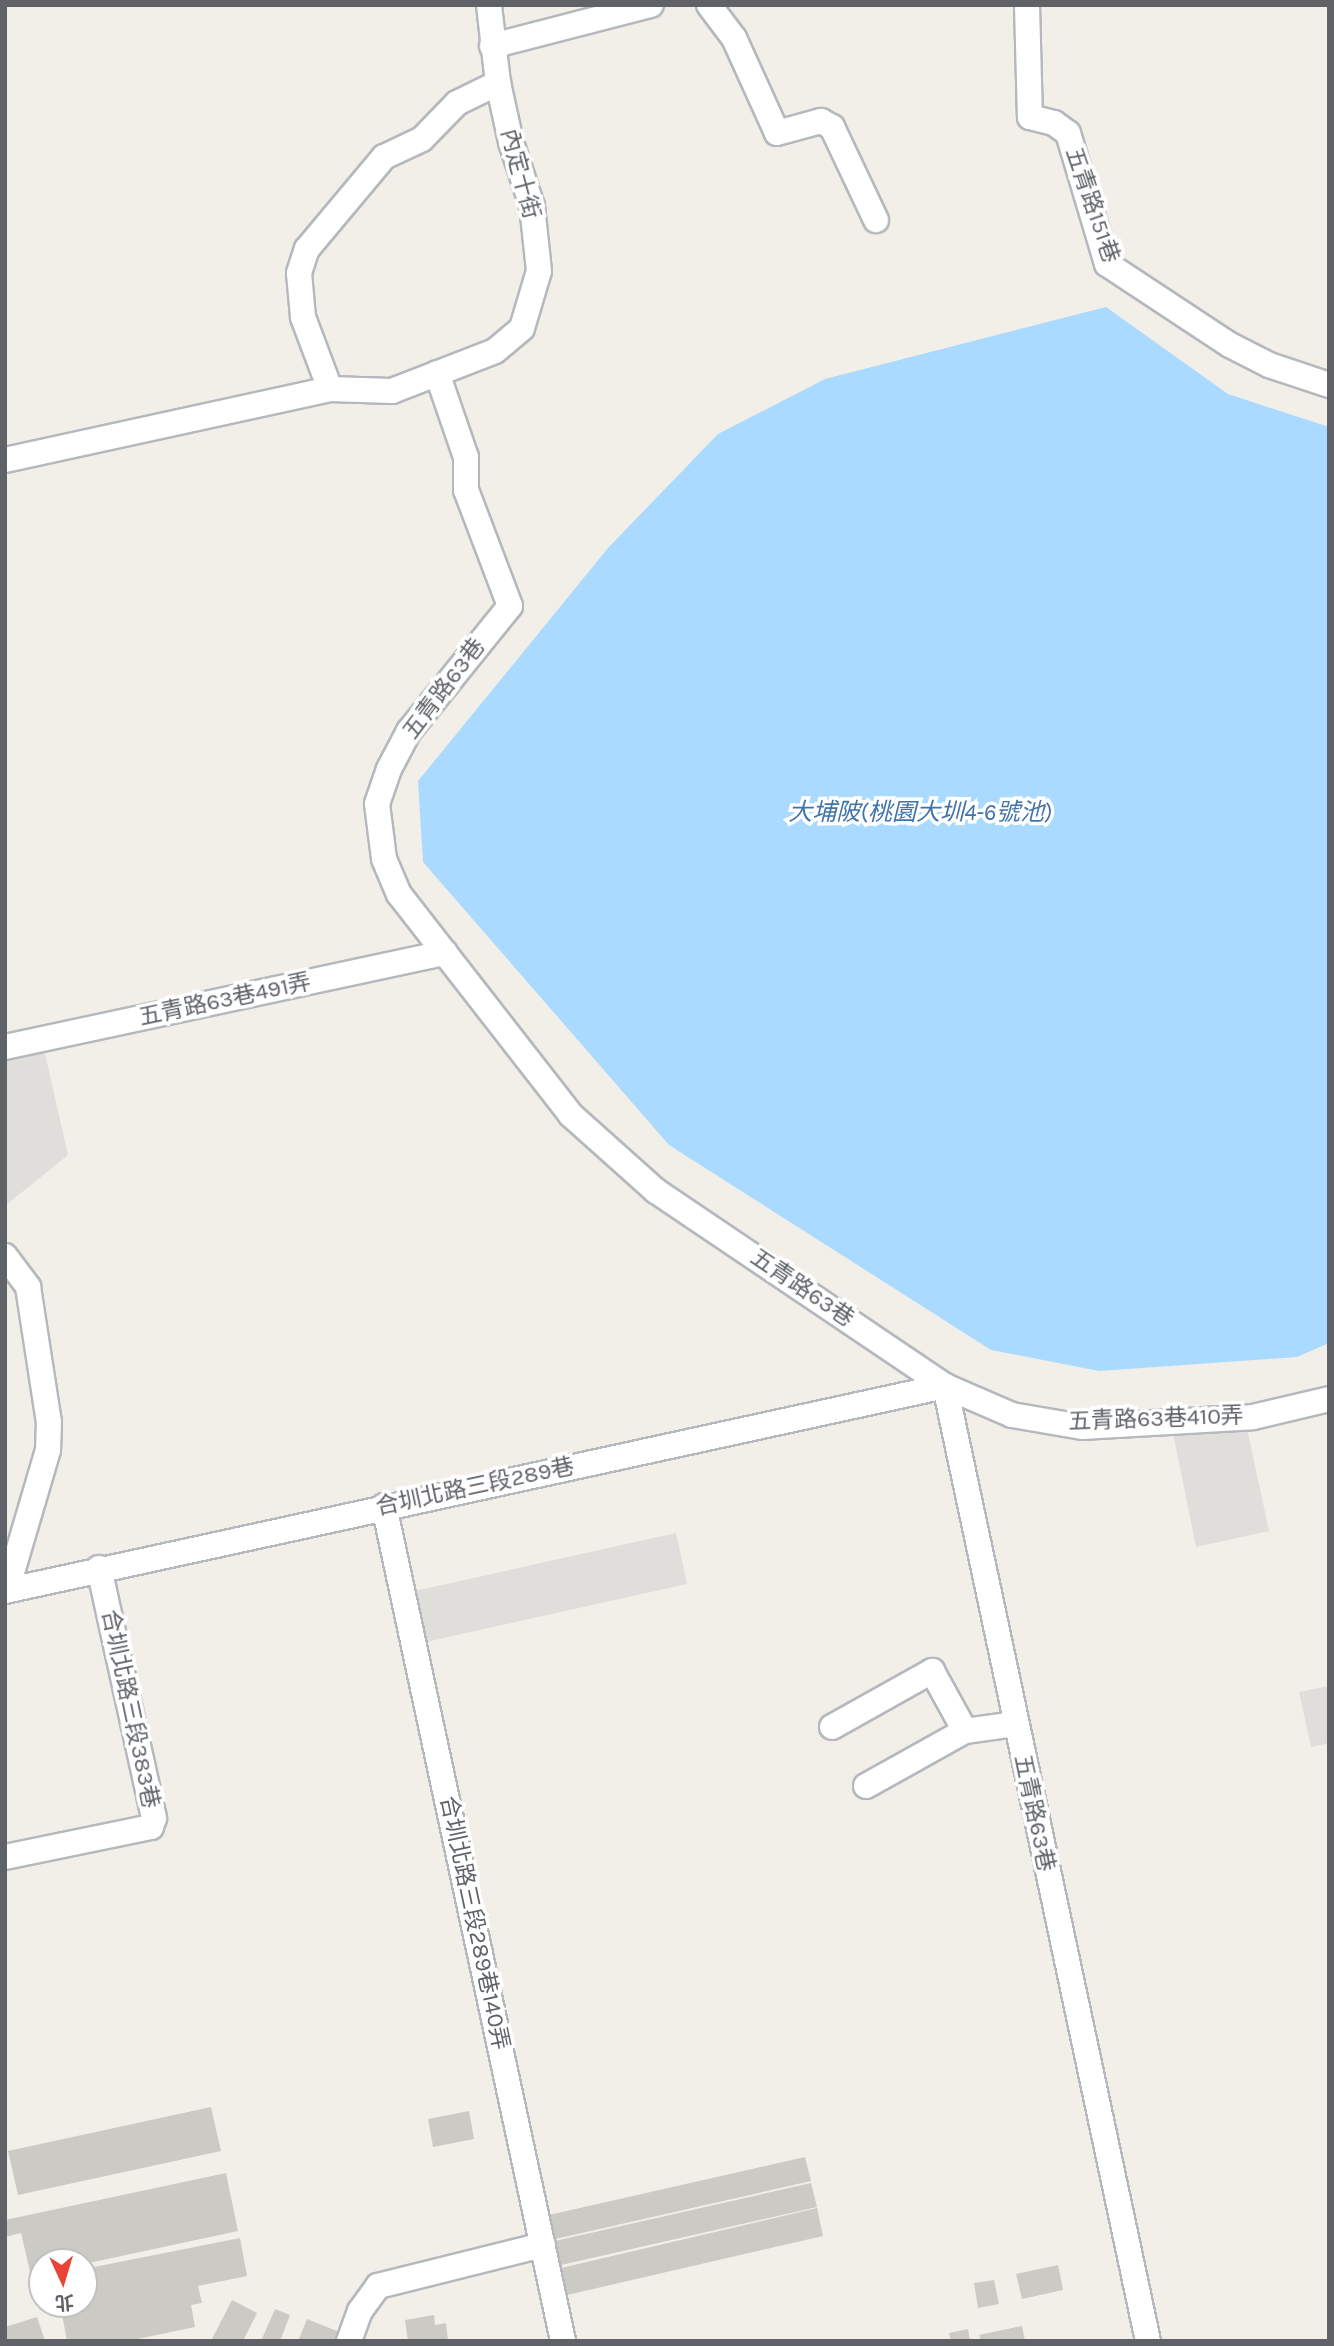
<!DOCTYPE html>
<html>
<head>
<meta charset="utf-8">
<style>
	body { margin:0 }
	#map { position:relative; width:1334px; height:2346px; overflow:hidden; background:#f1efe8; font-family:Karla,"Noto Sans TC",sans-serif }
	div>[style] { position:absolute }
	.industrial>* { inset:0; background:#e0deda }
	.water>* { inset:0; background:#aadaff }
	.building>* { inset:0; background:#cccac5 }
	.roads { filter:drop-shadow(2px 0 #b5b8bc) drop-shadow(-2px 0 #b5b8bc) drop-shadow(0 2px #b5b8bc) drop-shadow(0 -2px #b5b8bc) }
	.minor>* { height:24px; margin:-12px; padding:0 12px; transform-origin:12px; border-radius:12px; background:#fff }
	span { translate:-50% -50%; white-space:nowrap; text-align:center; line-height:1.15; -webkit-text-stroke:7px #fff; paint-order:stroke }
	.street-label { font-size:23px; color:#5f6368 }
	.water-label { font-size:24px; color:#4174aa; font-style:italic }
	.frame { position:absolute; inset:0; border:7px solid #5f6368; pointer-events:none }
	.north { position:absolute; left:28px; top:2248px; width:70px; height:70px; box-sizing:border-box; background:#fff; border:2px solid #bfc1c3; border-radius:50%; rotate:176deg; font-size:19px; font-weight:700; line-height:28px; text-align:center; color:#5f6368 }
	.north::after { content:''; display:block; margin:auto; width:24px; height:32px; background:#ea4335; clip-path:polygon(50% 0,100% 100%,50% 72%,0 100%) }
</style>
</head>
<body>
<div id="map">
	<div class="industrial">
		<div style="clip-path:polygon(43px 1045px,68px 1155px,5px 1206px,5px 1053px)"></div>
		<div style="clip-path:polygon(1245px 1419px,1269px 1531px,1196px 1547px,1171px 1423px)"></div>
		<div style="clip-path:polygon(676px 1533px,687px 1584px,417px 1644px,406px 1593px)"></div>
		<div style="clip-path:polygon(1329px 1686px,1329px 1743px,1311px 1747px,1299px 1692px)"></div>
	</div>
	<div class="water">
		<div style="clip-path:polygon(1106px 307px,1228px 394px,1329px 427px,1329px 1343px,1297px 1357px,1099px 1371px,991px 1350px,669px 1145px,423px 862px,418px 781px,608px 548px,718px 434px,825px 379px)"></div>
	</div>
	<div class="building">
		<div style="clip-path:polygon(211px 2107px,221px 2151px,18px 2195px,8px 2151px)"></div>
		<div style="clip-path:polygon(469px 2111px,474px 2139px,433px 2147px,428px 2119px)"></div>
		<div style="clip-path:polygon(805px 2157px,811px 2181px,555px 2239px,549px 2215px)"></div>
		<div style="clip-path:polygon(226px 2173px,238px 2231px,84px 2264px,42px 2262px,42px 2273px,31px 2276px,21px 2233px,5px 2237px,5px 2220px)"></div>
		<div style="clip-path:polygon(811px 2183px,817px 2207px,561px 2265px,555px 2241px)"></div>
		<div style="clip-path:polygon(817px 2208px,823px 2236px,567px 2295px,561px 2268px)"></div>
		<div style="clip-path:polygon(240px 2238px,247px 2276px,198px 2286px,202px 2303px,191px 2305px,195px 2327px,128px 2341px,67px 2341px,60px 2304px,84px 2304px,84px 2269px)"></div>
		<div style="clip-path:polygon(1058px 2265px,1063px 2290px,1022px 2299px,1016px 2274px)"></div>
		<div style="clip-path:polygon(994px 2280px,999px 2304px,978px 2308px,974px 2283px)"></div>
		<div style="clip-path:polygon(232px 2300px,257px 2313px,243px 2341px,215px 2341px,212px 2339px)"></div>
		<div style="clip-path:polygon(275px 2309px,290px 2315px,280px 2341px,261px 2341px)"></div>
		<div style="clip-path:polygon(434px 2315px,435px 2325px,446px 2323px,448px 2340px,408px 2341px,405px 2320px)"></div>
		<div style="clip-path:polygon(37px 2317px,45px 2341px,5px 2341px,5px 2327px)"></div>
		<div style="clip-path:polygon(307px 2319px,342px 2333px,338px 2341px,298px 2341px)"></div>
		<div style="clip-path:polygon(1022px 2326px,1025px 2341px,981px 2341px,979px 2335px)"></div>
		<div style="clip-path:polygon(968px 2329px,970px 2341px,951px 2341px,949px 2333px)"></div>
	</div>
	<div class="roads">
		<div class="minor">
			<div style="left:709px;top:5px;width:41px;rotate:52.9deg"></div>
			<div style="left:734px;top:38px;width:104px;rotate:65.6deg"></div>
			<div style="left:777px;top:133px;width:46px;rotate:-15.3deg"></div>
			<div style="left:821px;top:121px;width:13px;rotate:29deg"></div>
			<div style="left:832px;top:127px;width:103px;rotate:64.7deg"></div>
			<div style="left:1027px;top:5px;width:112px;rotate:88.5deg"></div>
			<div style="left:1030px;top:117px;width:25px;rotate:14deg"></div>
			<div style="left:1054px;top:123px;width:17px;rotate:36deg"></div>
			<div style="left:1068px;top:133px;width:137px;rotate:73.4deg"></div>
			<div style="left:1107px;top:264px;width:147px;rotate:33.4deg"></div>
			<div style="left:1230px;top:345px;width:44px;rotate:27.1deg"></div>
			<div style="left:1269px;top:365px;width:63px;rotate:18.4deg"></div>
			<div style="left:492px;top:46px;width:164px;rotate:-14.5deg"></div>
			<div style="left:437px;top:373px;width:89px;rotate:71deg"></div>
			<div style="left:466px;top:457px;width:33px;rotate:90deg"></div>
			<div style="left:466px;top:490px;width:124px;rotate:69.2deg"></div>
			<div style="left:510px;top:606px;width:161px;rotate:128.9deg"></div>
			<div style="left:409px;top:731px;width:43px;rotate:117.8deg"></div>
			<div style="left:389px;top:769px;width:37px;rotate:109deg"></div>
			<div style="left:377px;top:804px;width:55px;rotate:82.7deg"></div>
			<div style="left:384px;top:859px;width:38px;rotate:67deg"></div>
			<div style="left:399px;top:894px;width:280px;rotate:52.1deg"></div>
			<div style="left:571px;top:1115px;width:114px;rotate:41.8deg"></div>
			<div style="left:656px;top:1191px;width:349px;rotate:34deg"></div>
			<div style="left:945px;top:1386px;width:73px;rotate:23.4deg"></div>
			<div style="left:1012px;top:1415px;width:71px;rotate:9.7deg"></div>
			<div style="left:1082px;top:1427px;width:171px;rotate:-3.3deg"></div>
			<div style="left:1253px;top:1417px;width:78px;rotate:-13.3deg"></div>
			<div style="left:330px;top:389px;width:77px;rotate:-110.6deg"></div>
			<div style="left:303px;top:317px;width:44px;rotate:-95.2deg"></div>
			<div style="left:299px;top:273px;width:25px;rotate:-72deg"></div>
			<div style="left:307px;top:249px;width:120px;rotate:-50.1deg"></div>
			<div style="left:384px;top:157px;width:42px;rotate:-25.3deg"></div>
			<div style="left:422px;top:139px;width:50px;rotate:-45.8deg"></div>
			<div style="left:457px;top:103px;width:46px;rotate:-26deg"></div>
			<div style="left:5px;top:460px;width:333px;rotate:-12.3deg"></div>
			<div style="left:330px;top:389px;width:62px;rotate:1.8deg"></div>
			<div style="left:392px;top:391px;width:110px;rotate:-21.2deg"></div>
			<div style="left:495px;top:351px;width:35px;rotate:-40deg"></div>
			<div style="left:522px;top:328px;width:59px;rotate:-73.4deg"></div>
			<div style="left:539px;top:271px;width:65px;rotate:-96.1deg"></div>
			<div style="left:532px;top:206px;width:67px;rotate:-108.2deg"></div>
			<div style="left:511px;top:142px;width:60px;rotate:-102.4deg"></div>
			<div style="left:498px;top:83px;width:79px;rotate:-96.6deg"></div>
			<div style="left:5px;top:1047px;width:450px;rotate:-12.1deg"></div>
			<div style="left:5px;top:1256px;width:39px;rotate:53deg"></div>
			<div style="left:28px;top:1287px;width:137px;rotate:81.2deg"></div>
			<div style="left:49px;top:1422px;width:28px;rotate:92deg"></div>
			<div style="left:48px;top:1450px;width:145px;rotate:106.4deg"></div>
			<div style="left:945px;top:1386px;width:976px;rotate:78deg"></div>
			<div style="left:384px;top:1506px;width:854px;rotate:77.9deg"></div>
			<div style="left:5px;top:1591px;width:962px;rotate:-12.3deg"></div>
			<div style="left:832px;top:1727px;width:115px;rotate:-29.2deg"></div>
			<div style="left:932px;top:1671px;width:68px;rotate:61.2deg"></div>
			<div style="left:866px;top:1786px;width:113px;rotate:-29.1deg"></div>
			<div style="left:965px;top:1731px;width:50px;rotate:-8deg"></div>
			<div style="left:5px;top:1857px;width:149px;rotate:-11.6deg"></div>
			<div style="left:151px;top:1827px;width:9px;rotate:-72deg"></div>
			<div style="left:154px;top:1818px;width:256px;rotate:-102.4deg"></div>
			<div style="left:349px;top:2341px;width:32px;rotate:-70deg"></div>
			<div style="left:360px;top:2311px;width:31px;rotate:-54deg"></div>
			<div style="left:378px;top:2286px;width:170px;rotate:-14deg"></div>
		</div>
	</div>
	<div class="street-label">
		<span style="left:520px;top:174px;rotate:75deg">內定十街</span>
		<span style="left:1092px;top:205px;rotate:71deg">五青路151巷</span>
		<span style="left:444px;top:689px;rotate:-53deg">五青路63巷</span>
		<span style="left:225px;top:1000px;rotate:-12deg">五青路63巷491弄</span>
		<span style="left:802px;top:1288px;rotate:34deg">五青路63巷</span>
		<span style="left:1156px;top:1419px;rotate:-2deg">五青路63巷410弄</span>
		<span style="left:475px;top:1487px;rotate:-12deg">合圳北路三段289巷</span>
		<span style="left:130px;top:1709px;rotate:78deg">合圳北路三段383巷</span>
		<span style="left:1034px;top:1813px;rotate:78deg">五青路63巷</span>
		<span style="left:474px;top:1923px;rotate:78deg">合圳北路三段289巷140弄</span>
	</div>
	<div class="water-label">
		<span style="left:920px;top:813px">大埔陂(桃園大圳4-6號池)</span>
	</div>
	<div class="frame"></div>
	<div class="north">北</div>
</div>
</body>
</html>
